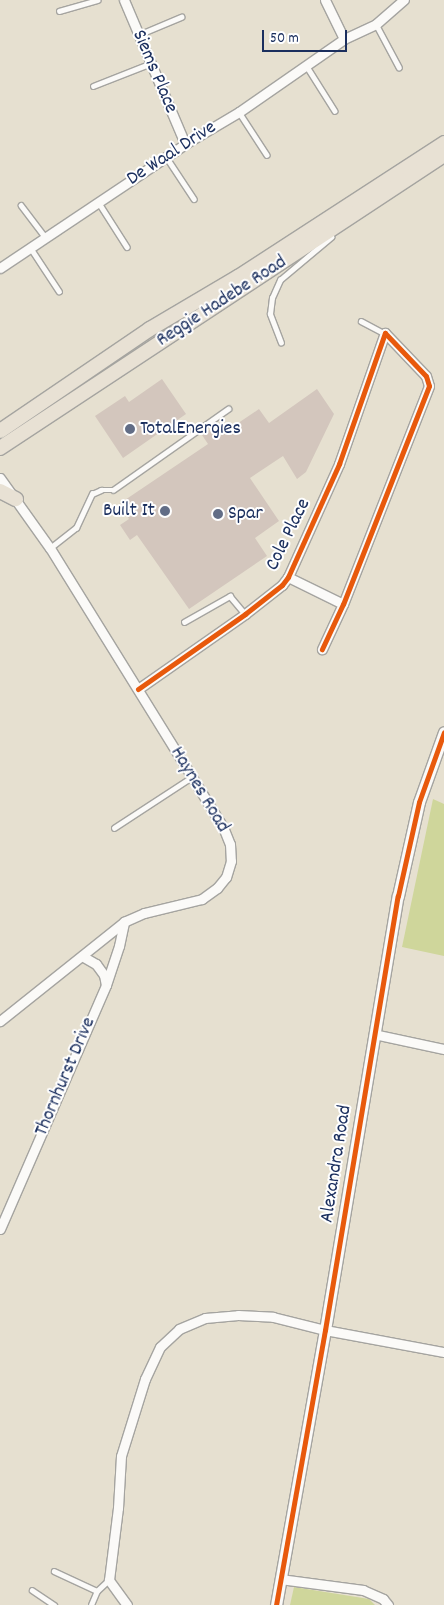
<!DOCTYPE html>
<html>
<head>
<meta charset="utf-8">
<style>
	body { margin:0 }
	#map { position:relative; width:444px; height:1605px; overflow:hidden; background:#e6e0d0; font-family:Dekko,sans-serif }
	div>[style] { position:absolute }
	.green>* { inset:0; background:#cfd69b }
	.building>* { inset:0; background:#d3c6bd }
	.roads { filter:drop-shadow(1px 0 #a5a4a0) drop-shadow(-1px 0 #a5a4a0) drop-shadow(0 1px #a5a4a0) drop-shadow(0 -1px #a5a4a0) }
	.service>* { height:4.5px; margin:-2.25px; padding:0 2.25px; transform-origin:2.25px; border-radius:2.25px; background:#fbfaf8 }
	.minor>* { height:9px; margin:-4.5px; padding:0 4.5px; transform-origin:4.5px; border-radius:4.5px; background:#fbfaf8 }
	.tertiary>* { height:11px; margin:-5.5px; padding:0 5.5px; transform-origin:5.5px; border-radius:5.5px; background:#fbfaf8 }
	.primary>* { height:14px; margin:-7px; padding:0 7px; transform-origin:7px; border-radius:7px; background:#e8e1d4 }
	.cycleway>* { height:5px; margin:-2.5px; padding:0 2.5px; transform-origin:2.5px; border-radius:2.5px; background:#e8590c }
	.dots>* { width:14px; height:14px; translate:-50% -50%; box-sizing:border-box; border:2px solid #fff; border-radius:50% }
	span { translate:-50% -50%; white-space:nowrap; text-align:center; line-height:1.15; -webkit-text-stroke:4px #fff; paint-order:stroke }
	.street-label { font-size:20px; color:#1b2f5e }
	.poi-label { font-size:20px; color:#1b2f5e }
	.left { translate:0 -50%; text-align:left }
	.right { translate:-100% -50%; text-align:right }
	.scale { position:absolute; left:262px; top:30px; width:85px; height:22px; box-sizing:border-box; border:2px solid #1b2f5e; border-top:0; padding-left:6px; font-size:15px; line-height:18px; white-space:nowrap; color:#1b2f5e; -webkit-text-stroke:4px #fff; paint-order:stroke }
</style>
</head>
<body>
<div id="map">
	<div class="green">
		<div style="clip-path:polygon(433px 799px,444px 804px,444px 956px,402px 947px)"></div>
		<div style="clip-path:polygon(294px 1587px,369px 1599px,375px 1605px,290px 1605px)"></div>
	</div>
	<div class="building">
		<div style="clip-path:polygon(162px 379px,186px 414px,123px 458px,95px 416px,125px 396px,129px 402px)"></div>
		<div style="clip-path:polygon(317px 389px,334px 414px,306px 472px,297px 479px,283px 456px,250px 478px,279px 521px,255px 538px,267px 556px,189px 609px,137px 535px,130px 540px,120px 525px,129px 519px,119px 504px,208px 444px,202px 435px,214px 427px,219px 436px,259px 409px,269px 423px)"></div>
	</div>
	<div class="roads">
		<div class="service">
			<div style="left:59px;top:11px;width:40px;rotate:-16deg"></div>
			<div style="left:376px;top:24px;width:49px;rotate:61.9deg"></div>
			<div style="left:138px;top:35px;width:47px;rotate:-22.7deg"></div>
			<div style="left:306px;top:65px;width:54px;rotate:57.8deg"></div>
			<div style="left:93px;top:86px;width:60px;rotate:-21.4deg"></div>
			<div style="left:239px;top:112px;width:51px;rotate:56.9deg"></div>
			<div style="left:167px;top:158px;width:49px;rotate:56.6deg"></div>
			<div style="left:99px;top:203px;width:52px;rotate:57.5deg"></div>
			<div style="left:21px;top:205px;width:41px;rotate:52.9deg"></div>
			<div style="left:30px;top:247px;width:53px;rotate:56.6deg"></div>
			<div style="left:361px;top:321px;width:26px;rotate:28deg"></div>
			<div style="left:281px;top:343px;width:31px;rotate:-111deg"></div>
			<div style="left:270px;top:314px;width:16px;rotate:-83deg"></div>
			<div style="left:272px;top:298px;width:20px;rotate:-66deg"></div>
			<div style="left:280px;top:280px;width:67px;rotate:-40.1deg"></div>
			<div style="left:50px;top:548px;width:33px;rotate:-38deg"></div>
			<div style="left:76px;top:528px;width:38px;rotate:-65deg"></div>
			<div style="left:92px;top:494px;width:10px;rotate:-24deg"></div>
			<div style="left:101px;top:490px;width:12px"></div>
			<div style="left:113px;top:490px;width:141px;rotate:-35.2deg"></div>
			<div style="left:184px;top:622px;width:53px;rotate:-29.5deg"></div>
			<div style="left:230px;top:596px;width:23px;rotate:50deg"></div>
			<div style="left:114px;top:828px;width:93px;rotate:-33.2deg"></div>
			<div style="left:54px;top:1571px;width:47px;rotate:24.9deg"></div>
			<div style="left:32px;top:1590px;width:27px;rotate:34deg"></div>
			<div style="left:91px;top:1605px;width:15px;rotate:-67deg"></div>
			<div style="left:97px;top:1591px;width:16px;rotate:-43deg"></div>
		</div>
		<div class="minor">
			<div style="left:124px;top:0;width:156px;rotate:67deg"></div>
			<div style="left:325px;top:0;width:43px;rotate:64deg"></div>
			<div style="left:0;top:268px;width:223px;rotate:-33.8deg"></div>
			<div style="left:185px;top:144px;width:63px;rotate:-30.7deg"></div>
			<div style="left:239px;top:112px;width:128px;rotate:-34.8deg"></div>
			<div style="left:344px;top:39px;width:35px;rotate:-25deg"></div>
			<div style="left:376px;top:24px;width:37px;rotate:-41deg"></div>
			<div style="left:0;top:478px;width:86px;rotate:54.5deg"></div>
			<div style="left:50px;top:548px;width:328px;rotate:58.2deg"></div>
			<div style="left:223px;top:827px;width:18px;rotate:68deg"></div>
			<div style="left:230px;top:844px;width:17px;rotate:87deg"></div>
			<div style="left:231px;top:861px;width:17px;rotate:107deg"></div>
			<div style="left:226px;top:877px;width:14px;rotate:129deg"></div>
			<div style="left:217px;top:888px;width:19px;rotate:144deg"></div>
			<div style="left:202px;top:899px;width:60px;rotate:166.4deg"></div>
			<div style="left:144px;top:913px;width:22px;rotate:156deg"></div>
			<div style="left:124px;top:922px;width:159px;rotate:141.4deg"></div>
			<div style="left:288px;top:577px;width:61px;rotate:26.1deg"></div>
			<div style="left:138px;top:689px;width:131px;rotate:-35deg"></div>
			<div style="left:245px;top:614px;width:47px;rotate:-38.1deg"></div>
			<div style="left:282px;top:585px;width:10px;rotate:-53deg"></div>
			<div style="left:288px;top:577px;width:124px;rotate:-65.7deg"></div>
			<div style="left:339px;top:464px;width:139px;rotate:-70.7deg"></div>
			<div style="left:385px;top:333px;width:59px;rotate:46.4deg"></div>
			<div style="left:426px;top:376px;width:10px;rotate:73deg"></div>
			<div style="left:429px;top:386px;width:234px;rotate:111.5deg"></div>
			<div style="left:343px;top:604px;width:50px;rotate:115deg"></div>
			<div style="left:82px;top:956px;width:16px;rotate:30deg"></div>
			<div style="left:96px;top:964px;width:14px;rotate:54deg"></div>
			<div style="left:104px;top:975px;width:10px;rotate:79deg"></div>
			<div style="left:374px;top:1034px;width:72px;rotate:12.1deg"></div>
			<div style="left:0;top:1229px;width:266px;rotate:-66.5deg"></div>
			<div style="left:106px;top:985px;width:41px;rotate:-71.6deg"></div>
			<div style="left:119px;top:946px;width:25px;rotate:-78deg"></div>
			<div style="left:280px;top:1579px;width:84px;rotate:7.5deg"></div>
			<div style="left:363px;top:1590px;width:22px;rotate:24deg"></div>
			<div style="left:383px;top:1599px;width:8px;rotate:50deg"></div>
			<div style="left:127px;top:1605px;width:31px;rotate:-126deg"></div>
			<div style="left:109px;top:1580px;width:73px;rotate:-82.9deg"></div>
			<div style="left:118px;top:1508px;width:52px;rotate:-86.7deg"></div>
			<div style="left:121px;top:1456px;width:81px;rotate:-72.7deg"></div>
			<div style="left:145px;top:1379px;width:35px;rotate:-65deg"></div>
			<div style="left:160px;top:1347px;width:26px;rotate:-43deg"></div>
			<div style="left:179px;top:1329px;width:28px;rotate:-23deg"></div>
			<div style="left:205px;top:1318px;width:33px;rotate:-5deg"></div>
			<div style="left:238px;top:1315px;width:35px;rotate:3deg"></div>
			<div style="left:273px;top:1317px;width:54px;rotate:14deg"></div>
			<div style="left:325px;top:1330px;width:121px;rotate:10.5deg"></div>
		</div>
		<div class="tertiary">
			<div style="left:276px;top:1605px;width:279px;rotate:-79.9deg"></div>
			<div style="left:325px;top:1330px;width:440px;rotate:-80.5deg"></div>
			<div style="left:398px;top:896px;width:96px;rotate:-77.4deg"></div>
			<div style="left:419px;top:802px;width:74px;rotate:-70.3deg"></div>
		</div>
		<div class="primary">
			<div style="left:0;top:431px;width:181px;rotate:-34.2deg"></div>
			<div style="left:150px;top:329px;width:102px;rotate:-30.6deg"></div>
			<div style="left:238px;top:277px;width:246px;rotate:-33deg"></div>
			<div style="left:0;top:448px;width:532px;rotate:-33.42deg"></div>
			<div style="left:0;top:491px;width:18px;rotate:27deg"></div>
		</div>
	</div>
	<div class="cycleway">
		<div style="left:138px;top:689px;width:131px;rotate:-35deg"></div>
		<div style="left:245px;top:614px;width:47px;rotate:-38.1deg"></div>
		<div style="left:282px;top:585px;width:10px;rotate:-53deg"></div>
		<div style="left:288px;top:577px;width:124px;rotate:-65.7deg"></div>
		<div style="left:339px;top:464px;width:139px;rotate:-70.7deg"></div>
		<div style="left:385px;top:333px;width:59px;rotate:46.4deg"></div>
		<div style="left:426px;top:376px;width:10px;rotate:73deg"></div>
		<div style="left:429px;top:386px;width:234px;rotate:111.5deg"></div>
		<div style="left:343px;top:604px;width:50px;rotate:115deg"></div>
		<div style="left:276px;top:1605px;width:279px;rotate:-79.9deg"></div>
		<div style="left:325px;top:1330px;width:440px;rotate:-80.5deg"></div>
		<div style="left:398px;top:896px;width:96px;rotate:-77.4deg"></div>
		<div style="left:419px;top:802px;width:74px;rotate:-70.3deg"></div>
	</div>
	<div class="dots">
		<div style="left:130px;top:429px;background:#626d86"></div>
		<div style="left:165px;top:511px;background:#626d86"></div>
		<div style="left:218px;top:514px;background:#626d86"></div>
	</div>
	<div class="street-label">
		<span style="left:154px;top:72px;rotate:67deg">Siems Place</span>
		<span style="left:172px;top:154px;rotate:-33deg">De Waal Drive</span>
		<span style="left:222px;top:302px;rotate:-33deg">Reggie Hadebe Road</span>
		<span style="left:289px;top:535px;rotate:-64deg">Cole Place</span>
		<span style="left:199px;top:790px;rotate:59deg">Haynes Road</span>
		<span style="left:66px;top:1077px;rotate:-67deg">Thornhurst Drive</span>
		<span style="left:337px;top:1164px;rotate:-81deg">Alexandra Road</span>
	</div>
	<div class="poi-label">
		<span class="left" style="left:140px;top:429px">TotalEnergies</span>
		<span class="right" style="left:155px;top:511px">Built It</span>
		<span class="left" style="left:228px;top:514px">Spar</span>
	</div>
	<div class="scale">50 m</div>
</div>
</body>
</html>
